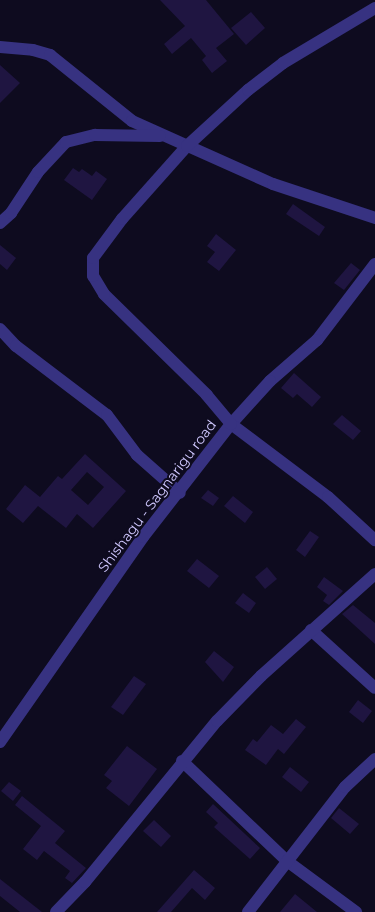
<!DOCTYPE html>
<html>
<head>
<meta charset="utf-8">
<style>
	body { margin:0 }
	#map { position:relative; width:375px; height:912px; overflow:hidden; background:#0e0b1f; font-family:Montserrat,sans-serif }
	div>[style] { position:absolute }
	.building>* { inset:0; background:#1f1541 }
	.minor>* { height:12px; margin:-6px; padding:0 6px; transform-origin:6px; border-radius:6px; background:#373281 }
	span { translate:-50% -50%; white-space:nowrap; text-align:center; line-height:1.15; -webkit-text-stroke:4px #0e0b1f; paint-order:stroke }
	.street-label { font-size:14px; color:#d0c8ff }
</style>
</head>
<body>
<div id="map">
	<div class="building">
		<div style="clip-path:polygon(160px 0,206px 0,234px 34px,216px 48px,227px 61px,212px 73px,202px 60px,206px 56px,191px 38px,172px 54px,164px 44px,185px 26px)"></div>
		<div style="clip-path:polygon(251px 12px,265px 28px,246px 45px,231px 28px)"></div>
		<div style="clip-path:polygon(0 65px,20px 83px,0 103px)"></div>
		<div style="clip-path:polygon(73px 168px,79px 172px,82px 169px,92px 176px,96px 171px,107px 179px,92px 200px,64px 180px)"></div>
		<div style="clip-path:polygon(293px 204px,325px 227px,319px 236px,286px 214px)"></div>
		<div style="clip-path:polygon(216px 234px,236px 250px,219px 271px,207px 262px,215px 252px,207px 246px)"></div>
		<div style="clip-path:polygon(0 245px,16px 258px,7px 270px,0 264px)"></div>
		<div style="clip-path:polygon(351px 263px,360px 270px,344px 290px,334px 283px)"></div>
		<div style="clip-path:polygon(294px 373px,321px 397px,312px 407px,297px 394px,293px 398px,281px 388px)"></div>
		<div style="clip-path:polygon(342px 415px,361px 431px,353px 440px,333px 424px)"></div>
		<div style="clip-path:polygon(evenodd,85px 454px,126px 491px,93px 528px,77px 514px,66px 528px,38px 506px,23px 523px,6px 509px,25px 485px,40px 497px,58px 476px,62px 479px,85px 454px,87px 472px,104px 487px,88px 505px,71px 490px,87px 472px)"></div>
		<div style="clip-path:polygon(208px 490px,219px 498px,213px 506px,201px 498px)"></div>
		<div style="clip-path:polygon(233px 496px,253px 512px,245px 523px,224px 506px)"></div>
		<div style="clip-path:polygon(310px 531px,319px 537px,305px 557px,296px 550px)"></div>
		<div style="clip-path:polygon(197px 559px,219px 576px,209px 588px,187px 571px)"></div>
		<div style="clip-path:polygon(267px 567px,277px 579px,265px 589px,255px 577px)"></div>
		<div style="clip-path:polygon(324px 577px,343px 591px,329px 605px,323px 601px,327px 595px,317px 587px)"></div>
		<div style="clip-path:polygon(243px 593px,256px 603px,249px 613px,235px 603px)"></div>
		<div style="clip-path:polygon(353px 605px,375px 623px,375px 644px,342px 614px)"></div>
		<div style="clip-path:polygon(214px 651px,234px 667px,223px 682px,205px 662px)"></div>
		<div style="clip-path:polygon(134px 676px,146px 684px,123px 715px,111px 707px)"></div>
		<div style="clip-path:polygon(358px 700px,372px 711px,363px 723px,349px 712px)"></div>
		<div style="clip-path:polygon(296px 719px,306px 727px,284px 754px,278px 749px,266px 765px,245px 750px,253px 739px,257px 742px,271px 725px,283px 734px)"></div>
		<div style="clip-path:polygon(127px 746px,157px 769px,129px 806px,106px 788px,112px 781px,104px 775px)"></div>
		<div style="clip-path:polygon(290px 767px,309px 782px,301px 792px,282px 777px)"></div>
		<div style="clip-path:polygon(9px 782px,21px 791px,13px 801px,1px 791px)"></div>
		<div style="clip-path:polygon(22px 796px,65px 831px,55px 843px,86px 868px,72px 883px,65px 878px,70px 871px,44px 851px,37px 860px,23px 849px,41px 826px,15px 805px)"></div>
		<div style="clip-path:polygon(213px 804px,260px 848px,250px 859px,214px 827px,218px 823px,206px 812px)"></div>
		<div style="clip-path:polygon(339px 808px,359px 824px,350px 834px,331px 818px)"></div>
		<div style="clip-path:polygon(154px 820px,171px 836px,161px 847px,143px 831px)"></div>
		<div style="clip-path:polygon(194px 870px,215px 888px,205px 900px,192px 888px,171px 912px,157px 912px)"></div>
		<div style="clip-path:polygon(0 879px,42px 912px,20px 912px,0 896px)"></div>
		<div style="clip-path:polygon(295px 894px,317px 912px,280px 912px)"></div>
	</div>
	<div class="minor">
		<div style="left:0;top:47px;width:33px;rotate:5deg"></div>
		<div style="left:33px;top:50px;width:18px;rotate:16deg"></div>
		<div style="left:50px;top:55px;width:105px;rotate:38.8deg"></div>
		<div style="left:132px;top:121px;width:154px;rotate:24.1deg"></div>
		<div style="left:273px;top:184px;width:108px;rotate:18.4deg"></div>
		<div style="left:0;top:223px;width:15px;rotate:-42deg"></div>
		<div style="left:11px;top:213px;width:49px;rotate:-56.6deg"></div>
		<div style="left:38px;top:172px;width:41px;rotate:-47deg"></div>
		<div style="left:66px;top:142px;width:30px;rotate:-14deg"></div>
		<div style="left:95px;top:135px;width:65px;rotate:0.9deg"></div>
		<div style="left:375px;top:264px;width:96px;rotate:127.3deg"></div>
		<div style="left:317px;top:340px;width:62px;rotate:138.9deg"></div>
		<div style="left:270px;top:381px;width:58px;rotate:132.2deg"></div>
		<div style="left:231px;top:424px;width:121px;rotate:37deg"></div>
		<div style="left:328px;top:497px;width:64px;rotate:42.5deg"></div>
		<div style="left:0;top:329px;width:23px;rotate:47deg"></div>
		<div style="left:16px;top:346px;width:114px;rotate:37.2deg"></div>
		<div style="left:107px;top:415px;width:50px;rotate:53.1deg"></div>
		<div style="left:137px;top:455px;width:57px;rotate:41.5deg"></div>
		<div style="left:311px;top:630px;width:86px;rotate:42.2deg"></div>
		<div style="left:0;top:742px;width:250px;rotate:-55.1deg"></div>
		<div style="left:143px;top:537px;width:143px;rotate:-52.1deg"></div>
		<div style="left:231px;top:424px;width:38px;rotate:-130deg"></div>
		<div style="left:207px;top:395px;width:144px;rotate:-135.6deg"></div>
		<div style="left:104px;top:294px;width:21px;rotate:-121deg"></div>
		<div style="left:93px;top:276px;width:18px;rotate:-90deg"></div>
		<div style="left:93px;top:258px;width:49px;rotate:-53.4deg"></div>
		<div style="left:122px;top:219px;width:98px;rotate:-48.3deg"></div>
		<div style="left:187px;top:146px;width:83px;rotate:-42.6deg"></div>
		<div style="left:248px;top:90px;width:44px;rotate:-37.6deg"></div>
		<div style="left:283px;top:63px;width:107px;rotate:-30.9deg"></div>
		<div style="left:182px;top:761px;width:145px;rotate:43.6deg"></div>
		<div style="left:287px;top:861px;width:86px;rotate:36.5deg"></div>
		<div style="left:56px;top:912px;width:42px;rotate:-46deg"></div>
		<div style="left:85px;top:882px;width:208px;rotate:-50.7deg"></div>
		<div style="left:217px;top:721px;width:63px;rotate:-45.6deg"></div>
		<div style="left:261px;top:676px;width:153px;rotate:-41.8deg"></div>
		<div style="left:248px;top:912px;width:158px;rotate:-52.2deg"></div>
		<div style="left:345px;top:787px;width:41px;rotate:-43deg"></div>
	</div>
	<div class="street-label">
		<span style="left:157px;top:496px;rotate:-53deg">Shishagu - Sagnarigu road</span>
	</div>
</div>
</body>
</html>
